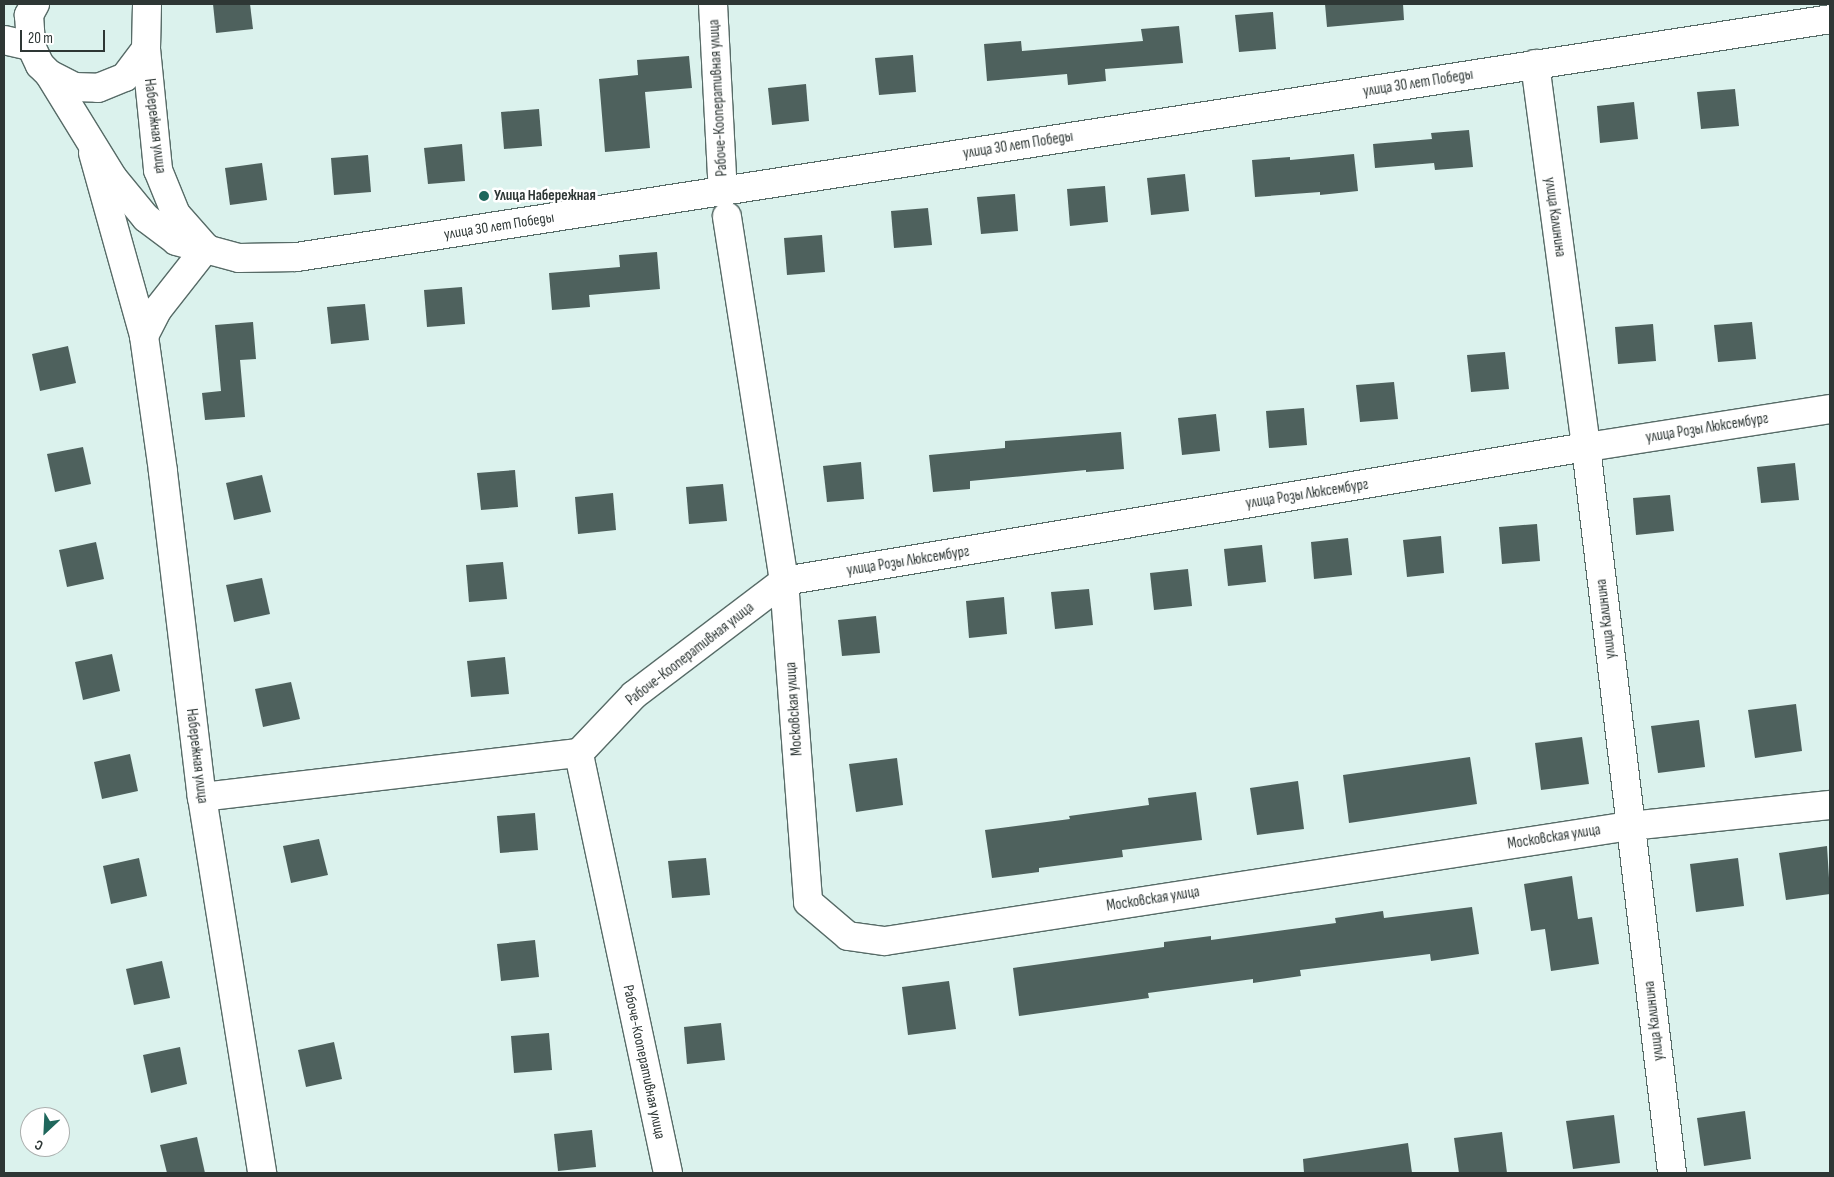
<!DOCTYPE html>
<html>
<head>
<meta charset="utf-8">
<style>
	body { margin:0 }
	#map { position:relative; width:1834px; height:1177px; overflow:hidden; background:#dbf2ed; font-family:"Sofia Sans Condensed",sans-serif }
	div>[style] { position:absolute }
	.building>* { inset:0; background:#4e615d }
	.roads { filter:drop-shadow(1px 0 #576b67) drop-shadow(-1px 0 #576b67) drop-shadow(0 1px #576b67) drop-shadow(0 -1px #576b67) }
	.street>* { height:28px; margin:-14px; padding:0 14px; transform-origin:14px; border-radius:14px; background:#fff }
	.secondary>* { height:28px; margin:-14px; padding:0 14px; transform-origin:14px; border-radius:14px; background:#fff }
	.dots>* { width:14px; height:14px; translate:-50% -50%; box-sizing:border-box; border:2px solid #fff; border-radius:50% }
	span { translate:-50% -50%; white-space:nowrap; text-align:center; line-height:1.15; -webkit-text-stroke:5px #fff; paint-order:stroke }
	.street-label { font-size:15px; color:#2e3735 }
	.poi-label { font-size:15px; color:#2e3735; font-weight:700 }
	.left { translate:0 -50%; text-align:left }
	.frame { position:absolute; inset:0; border:5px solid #2e3735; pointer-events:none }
	.north { position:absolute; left:20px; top:1107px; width:50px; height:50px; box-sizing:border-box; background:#fff; border:1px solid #abafae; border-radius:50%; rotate:205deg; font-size:14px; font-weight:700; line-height:20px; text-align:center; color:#2e3735 }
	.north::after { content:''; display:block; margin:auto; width:18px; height:22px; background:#1f675c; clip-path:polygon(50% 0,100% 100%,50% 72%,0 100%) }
	.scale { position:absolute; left:20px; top:30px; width:85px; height:22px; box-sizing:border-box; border:2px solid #2e3735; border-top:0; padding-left:6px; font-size:15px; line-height:18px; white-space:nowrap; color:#2e3735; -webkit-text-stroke:4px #fff; paint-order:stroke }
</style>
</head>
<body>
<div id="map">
	<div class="building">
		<div style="clip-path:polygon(213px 4px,250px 4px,253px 29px,216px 33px)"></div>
		<div style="clip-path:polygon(1325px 4px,1403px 4px,1404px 20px,1327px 27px)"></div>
		<div style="clip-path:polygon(1273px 12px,1276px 49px,1239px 52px,1235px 15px)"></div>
		<div style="clip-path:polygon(1179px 26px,1183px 63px,1105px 69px,1106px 81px,1068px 85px,1067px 74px,987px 81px,984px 44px,1021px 41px,1022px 51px,1143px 41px,1141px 29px)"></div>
		<div style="clip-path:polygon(913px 55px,916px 92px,879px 95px,875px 58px)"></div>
		<div style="clip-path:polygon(689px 56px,692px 88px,645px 92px,650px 148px,605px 152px,599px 79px,638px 75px,637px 60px)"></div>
		<div style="clip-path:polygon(806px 84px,809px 121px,772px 125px,768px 88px)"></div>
		<div style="clip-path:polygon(1735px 89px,1739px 126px,1701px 129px,1697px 92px)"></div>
		<div style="clip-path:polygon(1634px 102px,1638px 139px,1600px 143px,1597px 106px)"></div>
		<div style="clip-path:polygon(539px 109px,542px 146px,504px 149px,501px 112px)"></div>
		<div style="clip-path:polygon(1469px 130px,1473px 167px,1435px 170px,1434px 163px,1375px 168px,1373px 144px,1432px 139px,1431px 133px)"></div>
		<div style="clip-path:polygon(462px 144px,465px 181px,428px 184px,424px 148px)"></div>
		<div style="clip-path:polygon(1354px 154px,1358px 191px,1320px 195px,1320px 192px,1255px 197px,1252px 160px,1290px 157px,1290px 160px)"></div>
		<div style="clip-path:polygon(368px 155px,371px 192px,334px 195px,331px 158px)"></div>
		<div style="clip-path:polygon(262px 163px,267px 200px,230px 205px,225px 168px)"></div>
		<div style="clip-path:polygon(1185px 174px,1189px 211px,1151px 215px,1147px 178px)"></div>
		<div style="clip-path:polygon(1105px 186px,1108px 222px,1070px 226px,1067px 189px)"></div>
		<div style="clip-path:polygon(1015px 194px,1018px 231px,981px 234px,977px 197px)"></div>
		<div style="clip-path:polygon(928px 208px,932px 245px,894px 248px,891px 211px)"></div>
		<div style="clip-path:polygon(822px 235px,825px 272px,787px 275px,784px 238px)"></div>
		<div style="clip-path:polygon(657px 252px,660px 289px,589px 295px,590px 307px,552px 310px,549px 273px,620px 267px,619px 255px)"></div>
		<div style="clip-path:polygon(462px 287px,465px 324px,427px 327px,424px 290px)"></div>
		<div style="clip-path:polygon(365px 304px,369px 340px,331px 344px,327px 307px)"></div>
		<div style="clip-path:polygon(253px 322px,256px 359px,240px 360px,245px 417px,205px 420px,202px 393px,221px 391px,215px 325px)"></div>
		<div style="clip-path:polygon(1752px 322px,1756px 359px,1718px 362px,1714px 325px)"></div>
		<div style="clip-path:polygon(1653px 324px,1656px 361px,1618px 364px,1615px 327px)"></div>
		<div style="clip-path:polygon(68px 346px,76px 383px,40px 391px,32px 354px)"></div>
		<div style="clip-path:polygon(1505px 352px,1509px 389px,1471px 392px,1467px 355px)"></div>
		<div style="clip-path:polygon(1394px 382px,1398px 419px,1360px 422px,1356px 385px)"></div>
		<div style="clip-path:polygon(1304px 408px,1307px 445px,1269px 448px,1266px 411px)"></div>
		<div style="clip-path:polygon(1216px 414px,1220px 451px,1182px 455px,1178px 418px)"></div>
		<div style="clip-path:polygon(1121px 432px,1124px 469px,1086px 472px,1086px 470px,970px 481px,970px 489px,933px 492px,929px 455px,1005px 448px,1005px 441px)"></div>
		<div style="clip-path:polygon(83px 447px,91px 484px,55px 492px,47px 454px)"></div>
		<div style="clip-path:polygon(861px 462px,864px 499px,827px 502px,823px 466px)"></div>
		<div style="clip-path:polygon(1795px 463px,1799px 500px,1761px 503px,1757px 467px)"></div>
		<div style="clip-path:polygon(515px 470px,518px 507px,481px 510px,477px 473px)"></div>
		<div style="clip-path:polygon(262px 475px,271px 512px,234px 520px,226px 483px)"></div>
		<div style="clip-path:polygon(723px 484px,727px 521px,689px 524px,686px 487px)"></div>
		<div style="clip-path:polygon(613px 493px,616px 530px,578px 534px,575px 497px)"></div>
		<div style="clip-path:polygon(1670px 495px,1674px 531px,1636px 535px,1633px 498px)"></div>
		<div style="clip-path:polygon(1537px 524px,1540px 561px,1502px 564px,1499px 527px)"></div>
		<div style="clip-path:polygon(1441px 536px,1444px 573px,1407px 577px,1403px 540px)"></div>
		<div style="clip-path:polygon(1348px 538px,1352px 575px,1314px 579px,1311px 542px)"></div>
		<div style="clip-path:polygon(96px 542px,104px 579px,67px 587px,59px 550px)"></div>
		<div style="clip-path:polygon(1262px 545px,1266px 582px,1228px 586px,1224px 549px)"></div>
		<div style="clip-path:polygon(503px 562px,507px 599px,469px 602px,466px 565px)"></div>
		<div style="clip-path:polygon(1188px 569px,1192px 606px,1154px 610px,1150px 573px)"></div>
		<div style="clip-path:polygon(262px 578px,270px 614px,234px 622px,226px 585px)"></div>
		<div style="clip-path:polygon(1089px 589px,1093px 625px,1055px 629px,1051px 592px)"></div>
		<div style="clip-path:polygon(1004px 597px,1007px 634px,969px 638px,966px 601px)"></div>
		<div style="clip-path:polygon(876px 616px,880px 653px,842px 656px,838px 620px)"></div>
		<div style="clip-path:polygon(112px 654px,120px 691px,83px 700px,75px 662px)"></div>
		<div style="clip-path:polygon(505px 657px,509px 694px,471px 697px,467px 661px)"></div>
		<div style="clip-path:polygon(291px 682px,300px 719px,263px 727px,255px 689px)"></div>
		<div style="clip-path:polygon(1796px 704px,1802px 751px,1755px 758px,1748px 710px)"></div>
		<div style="clip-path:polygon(1699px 720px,1705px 767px,1658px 773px,1651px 726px)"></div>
		<div style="clip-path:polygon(1582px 737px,1589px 784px,1541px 790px,1535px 743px)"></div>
		<div style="clip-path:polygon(130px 754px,138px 791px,102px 799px,94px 762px)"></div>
		<div style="clip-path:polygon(1470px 757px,1477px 804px,1349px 823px,1343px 775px)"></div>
		<div style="clip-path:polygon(897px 758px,903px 805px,856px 812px,849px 764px)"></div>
		<div style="clip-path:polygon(1298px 781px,1304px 829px,1257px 835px,1250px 788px)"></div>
		<div style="clip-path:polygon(1196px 792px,1202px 840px,1122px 850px,1123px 857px,1039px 868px,1039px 872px,992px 878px,985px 830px,1070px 819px,1069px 816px,1149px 805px,1148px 798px)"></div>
		<div style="clip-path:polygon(535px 813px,538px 850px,500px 853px,497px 816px)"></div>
		<div style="clip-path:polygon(319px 839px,328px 875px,291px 883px,283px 846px)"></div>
		<div style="clip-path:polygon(1827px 846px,1830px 894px,1786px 900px,1779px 853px)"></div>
		<div style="clip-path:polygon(139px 858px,147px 896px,111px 904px,103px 866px)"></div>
		<div style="clip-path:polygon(706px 858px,710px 895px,672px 898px,668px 861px)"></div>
		<div style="clip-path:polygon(1738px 858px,1744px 906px,1696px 912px,1690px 864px)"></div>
		<div style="clip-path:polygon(1572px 876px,1578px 919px,1592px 917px,1599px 964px,1551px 971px,1545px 929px,1531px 931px,1524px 884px)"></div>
		<div style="clip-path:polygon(1472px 907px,1479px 954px,1431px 961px,1430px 954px,1300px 970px,1301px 976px,1253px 983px,1253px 979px,1148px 993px,1149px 998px,1019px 1016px,1013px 968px,1164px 947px,1164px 942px,1211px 936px,1211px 940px,1336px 923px,1335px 918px,1383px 911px,1384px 918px)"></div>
		<div style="clip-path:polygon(535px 940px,539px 977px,501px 981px,497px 944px)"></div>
		<div style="clip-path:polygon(162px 961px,170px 998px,134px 1005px,126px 969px)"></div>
		<div style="clip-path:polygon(949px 981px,956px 1029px,908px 1035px,902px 987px)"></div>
		<div style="clip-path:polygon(721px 1023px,725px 1060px,687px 1064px,684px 1027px)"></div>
		<div style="clip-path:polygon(549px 1033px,552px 1070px,514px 1073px,511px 1036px)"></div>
		<div style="clip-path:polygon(334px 1042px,342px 1079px,306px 1087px,298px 1050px)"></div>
		<div style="clip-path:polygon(180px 1047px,187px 1084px,151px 1093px,143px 1055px)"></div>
		<div style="clip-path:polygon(1745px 1111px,1751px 1159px,1704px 1166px,1697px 1118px)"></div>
		<div style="clip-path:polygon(1614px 1115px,1620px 1163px,1573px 1169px,1566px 1121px)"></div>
		<div style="clip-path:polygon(592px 1130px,596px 1167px,558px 1171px,554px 1134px)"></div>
		<div style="clip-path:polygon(1502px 1132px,1507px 1173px,1459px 1173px,1454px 1138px)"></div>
		<div style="clip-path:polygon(197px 1137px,205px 1173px,167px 1173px,160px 1145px)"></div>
		<div style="clip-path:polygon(1408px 1143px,1412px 1173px,1304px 1173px,1303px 1159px)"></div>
	</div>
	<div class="roads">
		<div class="street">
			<div style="left:713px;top:4px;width:188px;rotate:87deg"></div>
			<div style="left:1535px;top:64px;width:386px;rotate:82.4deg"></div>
			<div style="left:1586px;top:447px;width:731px;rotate:83.24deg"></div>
			<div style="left:93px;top:153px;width:190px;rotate:74.4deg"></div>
			<div style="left:144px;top:336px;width:137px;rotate:82deg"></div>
			<div style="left:163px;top:472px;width:327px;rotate:83.2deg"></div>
			<div style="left:202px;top:797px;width:381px;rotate:80.9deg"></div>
			<div style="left:144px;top:336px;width:30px;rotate:-63deg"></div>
			<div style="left:158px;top:309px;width:78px;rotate:-51.8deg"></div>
			<div style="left:1830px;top:409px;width:247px;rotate:171.1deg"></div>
			<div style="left:1586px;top:447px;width:813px;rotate:170.51deg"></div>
			<div style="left:784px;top:581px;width:322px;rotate:85.7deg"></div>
			<div style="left:808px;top:902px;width:52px;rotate:40.4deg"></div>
			<div style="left:848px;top:936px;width:37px;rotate:8deg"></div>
			<div style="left:885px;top:941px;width:754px;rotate:-8.78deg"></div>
			<div style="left:1630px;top:826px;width:201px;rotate:-6deg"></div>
			<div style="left:202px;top:797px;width:380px;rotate:-6.7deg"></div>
			<div style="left:668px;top:1173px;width:429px;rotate:-102deg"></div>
			<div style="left:579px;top:753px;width:80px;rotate:-46.5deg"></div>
			<div style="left:634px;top:695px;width:188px;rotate:-37.2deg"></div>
			<div style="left:784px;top:581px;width:369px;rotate:-98.9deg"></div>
		</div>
		<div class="secondary">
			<div style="left:35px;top:4px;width:13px;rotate:119deg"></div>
			<div style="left:29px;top:15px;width:31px;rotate:86deg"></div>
			<div style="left:31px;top:46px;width:21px;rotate:65deg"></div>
			<div style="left:40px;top:65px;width:13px;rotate:45deg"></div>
			<div style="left:49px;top:74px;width:122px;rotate:58.4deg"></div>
			<div style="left:113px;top:178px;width:52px;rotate:50.5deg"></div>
			<div style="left:146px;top:218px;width:38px;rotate:37deg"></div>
			<div style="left:176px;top:241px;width:65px;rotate:15.1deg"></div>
			<div style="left:239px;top:258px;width:58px;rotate:-1deg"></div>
			<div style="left:297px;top:257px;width:1551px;rotate:-8.82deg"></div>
			<div style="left:4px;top:40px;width:28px;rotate:13deg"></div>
			<div style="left:146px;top:49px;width:122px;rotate:84.3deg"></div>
			<div style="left:158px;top:170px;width:48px;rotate:67.8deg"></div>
			<div style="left:176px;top:214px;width:45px;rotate:48.6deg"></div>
			<div style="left:49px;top:74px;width:28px;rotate:27deg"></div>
			<div style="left:74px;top:87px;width:24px;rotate:2deg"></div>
			<div style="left:98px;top:88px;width:29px;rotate:-22deg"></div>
			<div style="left:125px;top:77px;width:35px;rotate:-53deg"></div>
			<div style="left:146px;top:49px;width:45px;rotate:-88.7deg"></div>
		</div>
	</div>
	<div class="dots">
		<div style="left:484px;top:196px;background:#1f675c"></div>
	</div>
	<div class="street-label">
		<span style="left:1418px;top:83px;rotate:-9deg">улица 30 лет Победы</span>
		<span style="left:718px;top:98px;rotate:-93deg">Рабоче-Кооперативная улица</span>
		<span style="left:155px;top:126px;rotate:83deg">Набережная улица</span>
		<span style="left:1018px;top:145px;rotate:-9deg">улица 30 лет Победы</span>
		<span style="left:1555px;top:217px;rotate:82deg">улица Калинина</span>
		<span style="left:499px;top:226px;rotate:-9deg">улица 30 лет Победы</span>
		<span style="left:1707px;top:428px;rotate:-9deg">улица Розы Люксембург</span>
		<span style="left:1307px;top:494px;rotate:-9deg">улица Розы Люксембург</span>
		<span style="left:908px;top:561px;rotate:-9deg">улица Розы Люксембург</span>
		<span style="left:1606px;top:619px;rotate:-97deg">улица Калинина</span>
		<span style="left:690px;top:654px;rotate:-38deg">Рабоче-Кооперативная улица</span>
		<span style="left:794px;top:709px;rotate:-94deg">Московская улица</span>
		<span style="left:197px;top:756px;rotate:83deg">Набережная улица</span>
		<span style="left:1554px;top:837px;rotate:-9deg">Московская улица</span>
		<span style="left:1153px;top:899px;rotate:-9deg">Московская улица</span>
		<span style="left:1654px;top:1021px;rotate:-97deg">улица Калинина</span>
		<span style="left:644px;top:1062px;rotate:78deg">Рабоче-Кооперативная улица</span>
	</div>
	<div class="poi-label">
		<span class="left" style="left:494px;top:196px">Улица Набережная</span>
	</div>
	<div class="frame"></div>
	<div class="north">С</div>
	<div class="scale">20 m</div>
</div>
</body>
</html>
